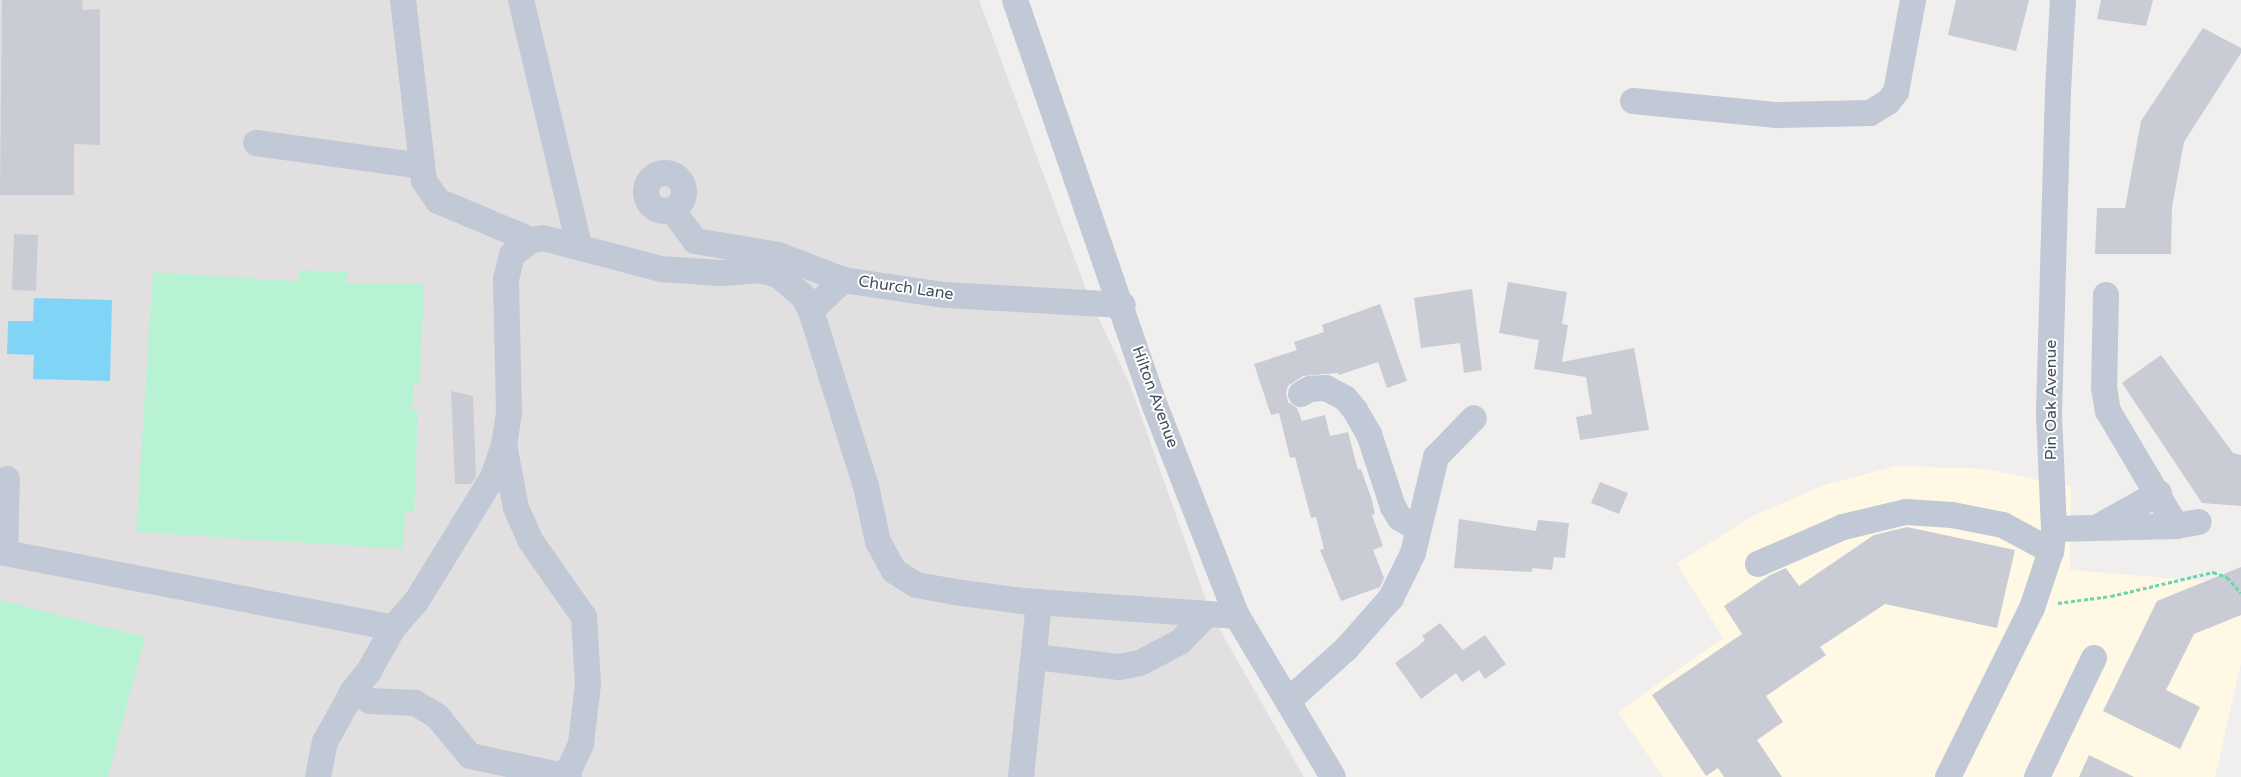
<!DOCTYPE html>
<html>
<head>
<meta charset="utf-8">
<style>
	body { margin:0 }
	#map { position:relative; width:2241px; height:777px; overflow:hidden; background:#f1eeee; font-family:"Varela Round",sans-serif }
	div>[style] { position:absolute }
	.commercial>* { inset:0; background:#fef8e5 }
	.education>* { inset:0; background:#e2dfe0 }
	.green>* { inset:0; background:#b7f3d3 }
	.water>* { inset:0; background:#80d4f5 }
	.building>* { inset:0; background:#c9ccd4 }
	.path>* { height:3px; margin-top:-1.5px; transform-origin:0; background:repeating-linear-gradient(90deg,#6cd5a9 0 4px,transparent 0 6.5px) }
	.minor>* { height:26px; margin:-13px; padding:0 13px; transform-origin:13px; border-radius:13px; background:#c0c9d5 }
	.minor>.ring { margin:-13px; padding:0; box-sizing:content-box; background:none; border:26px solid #c0c9d5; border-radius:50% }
	span { translate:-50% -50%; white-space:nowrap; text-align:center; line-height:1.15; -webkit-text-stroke:4px #fff; paint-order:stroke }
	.street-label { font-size:16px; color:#44505d }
</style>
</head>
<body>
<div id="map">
	<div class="commercial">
		<div style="clip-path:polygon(1896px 466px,1986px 469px,2071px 487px,2070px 570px,2229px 583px,2241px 610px,2241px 663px,2215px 777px,1663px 777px,1618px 712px,1723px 638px,1677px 563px,1755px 515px,1825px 485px)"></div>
	</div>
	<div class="education">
		<div style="clip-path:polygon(0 0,979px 0,1090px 300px,1129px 382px,1211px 614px,1304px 777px,0 777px)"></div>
	</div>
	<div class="green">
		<div style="clip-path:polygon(299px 270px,347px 272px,347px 284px,424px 283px,420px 384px,414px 384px,412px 410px,418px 411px,414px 512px,405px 512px,403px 549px,136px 532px,153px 272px,298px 281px)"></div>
		<div style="clip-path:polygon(0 600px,145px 637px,108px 777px,0 777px)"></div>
	</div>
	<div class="water">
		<div style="clip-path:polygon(34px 298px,112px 300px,110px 381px,33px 379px,34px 355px,7px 354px,8px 321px,33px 321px)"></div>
	</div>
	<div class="building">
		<div style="clip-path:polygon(2px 0,82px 0,83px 10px,100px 9px,100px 145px,74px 144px,74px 195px,0 195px)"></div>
		<div style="clip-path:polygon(1956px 0,2029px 0,2016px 51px,1948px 35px)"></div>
		<div style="clip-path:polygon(2101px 0,2153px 0,2146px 26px,2097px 19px)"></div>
		<div style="clip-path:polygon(2203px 28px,2241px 48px,2241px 53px,2184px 142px,2172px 207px,2171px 254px,2095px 254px,2097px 208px,2125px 208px,2141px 121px)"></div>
		<div style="clip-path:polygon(14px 234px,38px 235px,36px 291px,12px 290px)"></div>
		<div style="clip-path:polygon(1508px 282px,1567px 292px,1562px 324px,1568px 325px,1562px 362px,1634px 348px,1649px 430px,1580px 440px,1576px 417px,1592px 414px,1586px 377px,1534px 369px,1539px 340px,1499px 333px)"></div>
		<div style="clip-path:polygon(1472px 289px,1482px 370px,1464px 373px,1460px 343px,1421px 348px,1414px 298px)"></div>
		<div style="clip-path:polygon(1380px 304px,1407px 381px,1387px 388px,1378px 362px,1339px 375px,1338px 373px,1303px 376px,1288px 386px,1286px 393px,1288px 402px,1297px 408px,1302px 421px,1325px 415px,1330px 436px,1348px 432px,1358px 470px,1361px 469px,1371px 497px,1375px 514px,1372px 515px,1383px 546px,1373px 550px,1384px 578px,1380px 587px,1341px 601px,1320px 550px,1324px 549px,1316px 517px,1311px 518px,1295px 457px,1290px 458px,1279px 413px,1271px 415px,1254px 364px,1297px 350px,1294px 342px,1324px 332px,1322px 325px)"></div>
		<div style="clip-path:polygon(2161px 355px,2233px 453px,2241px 455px,2241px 506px,2202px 503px,2122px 383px)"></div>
		<div style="clip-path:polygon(451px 391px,473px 396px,476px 476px,471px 484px,455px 484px)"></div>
		<div style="clip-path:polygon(1600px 482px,1628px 493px,1619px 514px,1591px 503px)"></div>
		<div style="clip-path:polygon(1459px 519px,1536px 531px,1538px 520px,1569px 523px,1565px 558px,1554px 557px,1552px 570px,1532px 568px,1532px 572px,1454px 568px)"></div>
		<div style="clip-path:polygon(1907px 527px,2015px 550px,1997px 628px,1885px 604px,1820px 647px,1826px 655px,1766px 696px,1783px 722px,1757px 740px,1782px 777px,1724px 777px,1718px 768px,1706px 776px,1652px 695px,1742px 634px,1724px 606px,1770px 575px,1786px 568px,1799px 586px,1874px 535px)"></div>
		<div style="clip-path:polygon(2241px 567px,2241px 615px,2194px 634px,2166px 690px,2200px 707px,2180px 749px,2103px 711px,2157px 601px)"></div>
		<div style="clip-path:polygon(1440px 623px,1463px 650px,1485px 635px,1506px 664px,1485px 679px,1479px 670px,1462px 682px,1456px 673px,1421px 699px,1395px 663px,1417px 647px,1425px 640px,1422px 636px)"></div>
		<div style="clip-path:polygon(2089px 755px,2134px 777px,2079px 777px)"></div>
	</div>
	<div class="path">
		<div style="left:2058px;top:603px;width:53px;rotate:-7.5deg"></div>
		<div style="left:2111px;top:596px;width:105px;rotate:-13.2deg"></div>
		<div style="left:2213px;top:572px;width:15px;rotate:20deg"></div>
		<div style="left:2227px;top:577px;width:21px;rotate:49deg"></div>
	</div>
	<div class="minor">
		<div style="left:403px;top:0;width:182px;rotate:83.4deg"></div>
		<div style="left:424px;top:181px;width:24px;rotate:55deg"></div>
		<div style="left:438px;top:201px;width:101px;rotate:22.8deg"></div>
		<div style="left:521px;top:0;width:253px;rotate:76.7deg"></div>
		<div style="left:1015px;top:0;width:429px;rotate:71deg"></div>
		<div style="left:1155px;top:406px;width:225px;rotate:68.7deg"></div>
		<div style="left:1237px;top:616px;width:187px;rotate:59.2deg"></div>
		<div style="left:1633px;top:101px;width:145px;rotate:5.6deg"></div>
		<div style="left:1777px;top:115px;width:93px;rotate:-1.2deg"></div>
		<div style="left:1870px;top:113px;width:21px;rotate:-31deg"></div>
		<div style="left:1888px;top:102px;width:13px;rotate:-51deg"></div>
		<div style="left:1896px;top:92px;width:94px;rotate:-79.5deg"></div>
		<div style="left:256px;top:143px;width:167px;rotate:7.9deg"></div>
		<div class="ring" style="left:646px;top:173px;width:12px;height:12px"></div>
		<div style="left:672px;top:210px;width:39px;rotate:53deg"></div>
		<div style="left:695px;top:241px;width:85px;rotate:9.5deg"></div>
		<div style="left:779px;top:255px;width:69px;rotate:21.3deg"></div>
		<div style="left:843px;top:280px;width:103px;rotate:8.4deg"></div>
		<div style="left:945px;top:295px;width:178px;rotate:3.2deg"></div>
		<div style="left:2106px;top:295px;width:92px;rotate:91.2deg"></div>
		<div style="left:2104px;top:387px;width:24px;rotate:81deg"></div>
		<div style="left:2108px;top:411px;width:134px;rotate:59.4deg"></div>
		<div style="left:811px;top:311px;width:183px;rotate:72.6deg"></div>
		<div style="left:866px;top:486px;width:57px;rotate:77.9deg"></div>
		<div style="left:878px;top:542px;width:33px;rotate:61deg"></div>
		<div style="left:894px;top:571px;width:26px;rotate:32deg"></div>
		<div style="left:916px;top:585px;width:39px;rotate:10deg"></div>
		<div style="left:954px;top:592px;width:69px;rotate:7.5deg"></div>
		<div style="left:1022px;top:601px;width:216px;rotate:4deg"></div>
		<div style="left:1301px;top:394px;width:10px;rotate:-29deg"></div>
		<div style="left:1310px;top:389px;width:16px;rotate:-4deg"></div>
		<div style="left:1326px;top:388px;width:21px;rotate:28deg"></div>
		<div style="left:1345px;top:398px;width:16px;rotate:50deg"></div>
		<div style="left:1355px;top:410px;width:28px;rotate:60deg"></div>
		<div style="left:1369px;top:434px;width:77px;rotate:71.8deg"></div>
		<div style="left:1393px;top:507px;width:13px;rotate:58deg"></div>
		<div style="left:1400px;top:518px;width:21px;rotate:31deg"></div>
		<div style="left:504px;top:445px;width:64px;rotate:79.2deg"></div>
		<div style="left:516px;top:508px;width:35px;rotate:66deg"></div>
		<div style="left:530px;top:540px;width:94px;rotate:55deg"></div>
		<div style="left:584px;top:617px;width:67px;rotate:86.6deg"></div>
		<div style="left:588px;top:684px;width:60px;rotate:96.7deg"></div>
		<div style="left:581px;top:744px;width:35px;rotate:115deg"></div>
		<div style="left:2096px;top:528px;width:72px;rotate:-29.1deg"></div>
		<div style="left:2054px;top:529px;width:122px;rotate:-1.4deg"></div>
		<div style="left:2176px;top:526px;width:23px;rotate:-10deg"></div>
		<div style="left:0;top:552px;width:400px;rotate:10.9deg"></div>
		<div style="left:5px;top:553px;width:74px;rotate:-88.5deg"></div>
		<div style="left:1758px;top:564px;width:93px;rotate:-23.5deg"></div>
		<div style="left:1843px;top:527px;width:65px;rotate:-13.4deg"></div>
		<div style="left:1906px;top:512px;width:46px;rotate:3.7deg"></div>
		<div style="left:1952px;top:515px;width:52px;rotate:11.1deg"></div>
		<div style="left:2003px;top:525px;width:55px;rotate:28.4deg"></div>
		<div style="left:1036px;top:657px;width:84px;rotate:6.9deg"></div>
		<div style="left:1119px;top:667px;width:21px;rotate:-11deg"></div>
		<div style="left:1140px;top:663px;width:45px;rotate:-27.7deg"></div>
		<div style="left:1180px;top:642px;width:39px;rotate:-46deg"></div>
		<div style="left:1288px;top:701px;width:78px;rotate:-41.9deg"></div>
		<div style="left:1346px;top:649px;width:68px;rotate:-48.6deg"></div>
		<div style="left:1391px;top:598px;width:50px;rotate:-63.9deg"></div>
		<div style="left:1413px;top:553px;width:99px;rotate:-76.5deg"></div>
		<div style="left:1436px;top:457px;width:54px;rotate:-45.7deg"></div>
		<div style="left:318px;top:777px;width:36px;rotate:-79deg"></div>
		<div style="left:325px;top:742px;width:58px;rotate:-61.2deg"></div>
		<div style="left:569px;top:777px;width:101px;rotate:-168deg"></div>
		<div style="left:470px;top:756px;width:52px;rotate:-129.5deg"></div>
		<div style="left:437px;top:716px;width:26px;rotate:-149deg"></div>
		<div style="left:415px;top:703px;width:45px;rotate:-177.5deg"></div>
		<div style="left:370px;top:701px;width:20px;rotate:-150deg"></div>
		<div style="left:353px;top:691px;width:26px;rotate:-51deg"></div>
		<div style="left:369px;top:671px;width:49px;rotate:-60.8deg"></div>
		<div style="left:393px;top:628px;width:35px;rotate:-49deg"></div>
		<div style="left:416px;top:602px;width:147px;rotate:-58.4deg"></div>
		<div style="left:493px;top:477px;width:34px;rotate:-71deg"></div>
		<div style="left:504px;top:445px;width:32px;rotate:-81deg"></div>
		<div style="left:509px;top:413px;width:134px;rotate:-91.3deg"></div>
		<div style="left:506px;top:279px;width:25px;rotate:-76deg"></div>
		<div style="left:512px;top:255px;width:24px;rotate:-38deg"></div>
		<div style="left:531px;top:240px;width:12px;rotate:-9deg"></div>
		<div style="left:543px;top:238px;width:122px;rotate:14.7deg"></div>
		<div style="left:661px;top:269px;width:60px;rotate:3.8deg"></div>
		<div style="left:721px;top:273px;width:39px;rotate:-4deg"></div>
		<div style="left:760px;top:270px;width:19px;rotate:16deg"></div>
		<div style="left:778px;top:275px;width:33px;rotate:40deg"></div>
		<div style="left:803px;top:296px;width:17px;rotate:62deg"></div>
		<div style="left:811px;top:311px;width:45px;rotate:-44.1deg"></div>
		<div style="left:1021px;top:777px;width:176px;rotate:-84.1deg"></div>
		<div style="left:1948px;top:777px;width:189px;rotate:-63.6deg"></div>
		<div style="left:2032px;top:608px;width:60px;rotate:-71.6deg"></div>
		<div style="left:2051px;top:551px;width:22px;rotate:-82deg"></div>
		<div style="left:2054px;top:529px;width:116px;rotate:-92.5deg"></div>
		<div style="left:2049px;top:413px;width:322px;rotate:-88.4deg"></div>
		<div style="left:2058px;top:91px;width:91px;rotate:-86.9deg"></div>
		<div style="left:2037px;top:777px;width:132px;rotate:-64.4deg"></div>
	</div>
	<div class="street-label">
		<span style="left:906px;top:288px;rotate:8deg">Church Lane</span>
		<span style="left:1155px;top:397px;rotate:70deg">Hilton Avenue</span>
		<span style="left:2051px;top:400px;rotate:-90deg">Pin Oak Avenue</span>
	</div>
</div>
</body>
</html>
